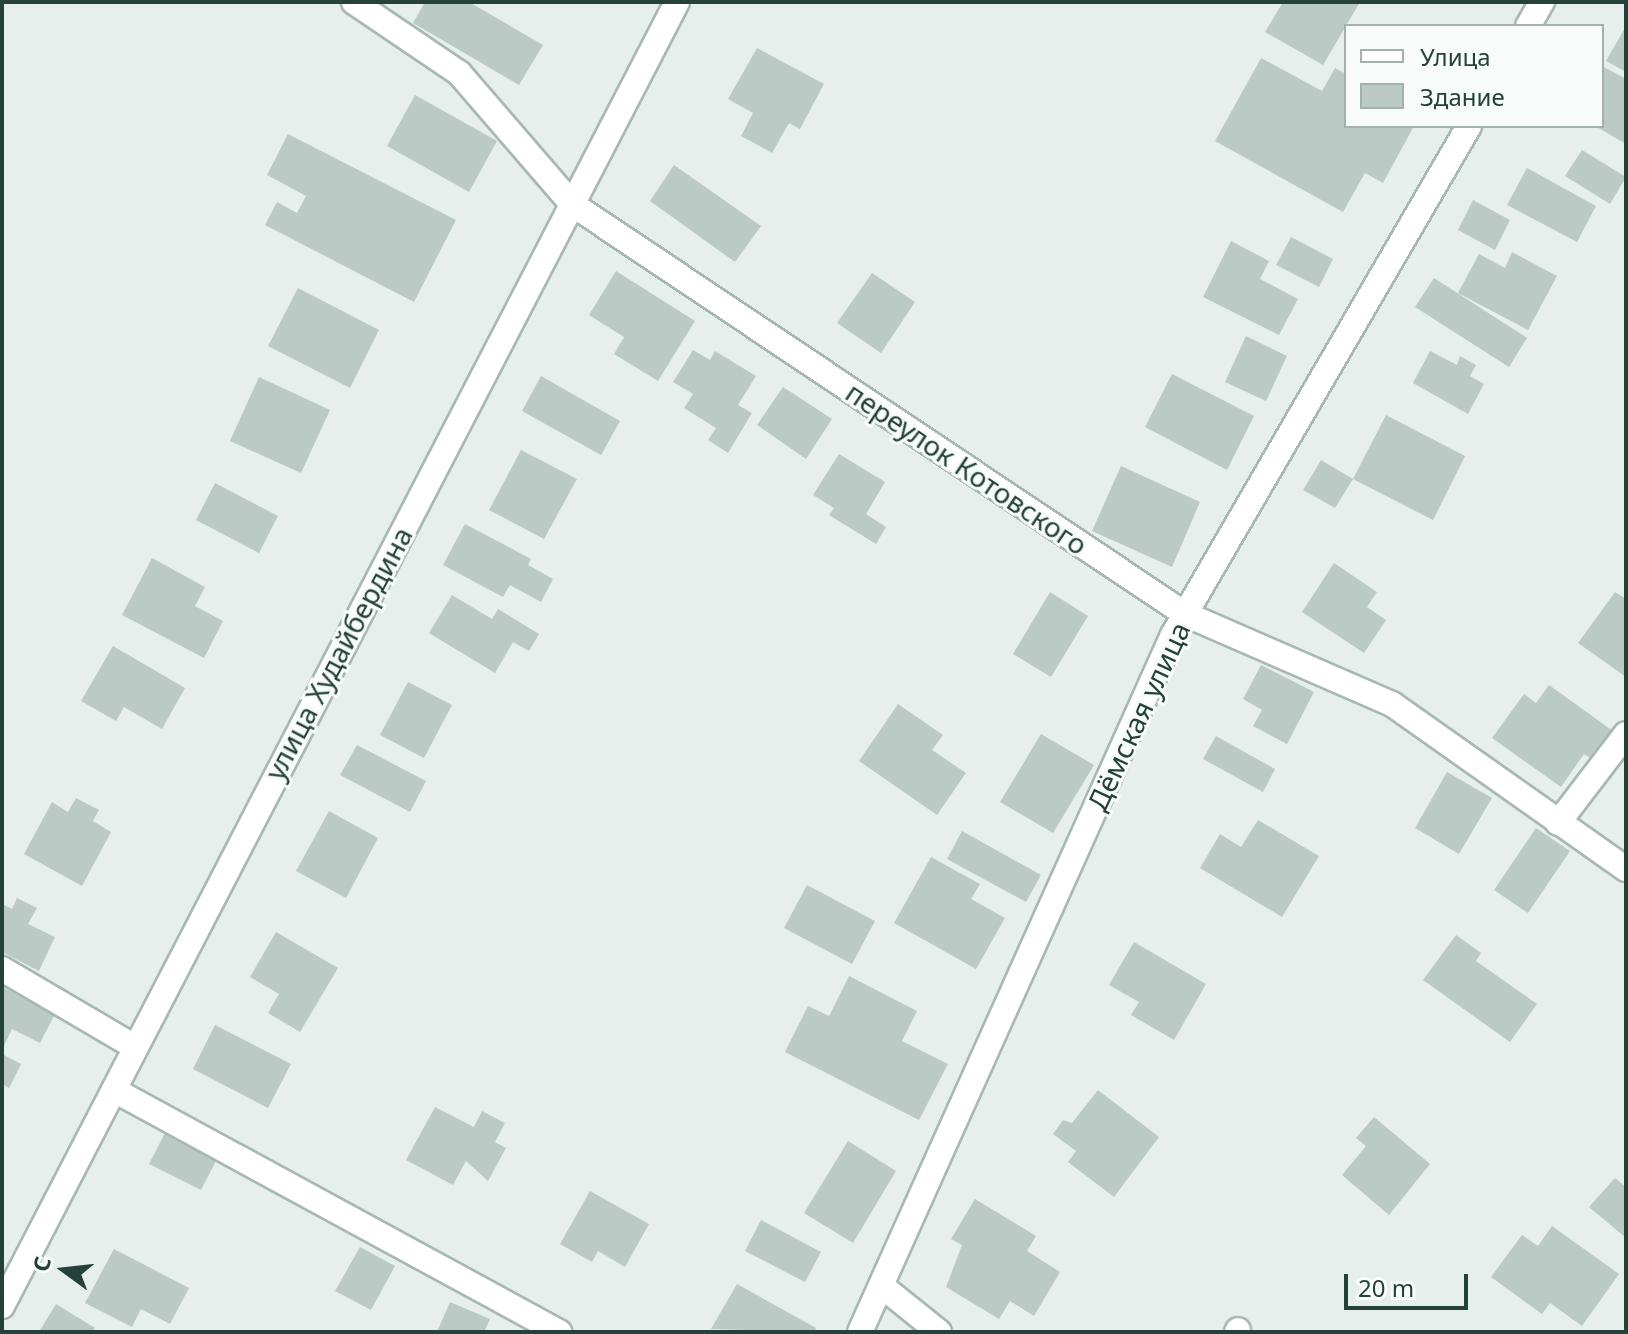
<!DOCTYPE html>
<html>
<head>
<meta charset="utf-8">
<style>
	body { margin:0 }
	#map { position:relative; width:1628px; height:1334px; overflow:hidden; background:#e6efeb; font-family:"Noto Sans",sans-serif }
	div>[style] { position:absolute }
	.building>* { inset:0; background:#bbcac4 }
	.roads { filter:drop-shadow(2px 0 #a8b8b2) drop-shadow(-2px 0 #a8b8b2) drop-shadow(0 2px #a8b8b2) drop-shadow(0 -2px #a8b8b2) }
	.minor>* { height:24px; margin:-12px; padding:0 12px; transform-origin:12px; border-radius:12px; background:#fff }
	span { translate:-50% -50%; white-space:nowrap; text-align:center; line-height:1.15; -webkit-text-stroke:6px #f7fbf9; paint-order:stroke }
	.street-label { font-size:28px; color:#24423a }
	.frame { position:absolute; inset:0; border:4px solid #24423a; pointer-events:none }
	.legend { position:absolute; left:1344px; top:24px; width:260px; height:104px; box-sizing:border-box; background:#f7fbf9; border:2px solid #a3b1ad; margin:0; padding:10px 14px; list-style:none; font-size:24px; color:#24423a }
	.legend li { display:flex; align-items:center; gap:16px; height:40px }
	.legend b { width:40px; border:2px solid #a3b1ad }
	.north { position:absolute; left:24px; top:1230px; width:80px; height:80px; -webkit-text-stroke:6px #f7fbf9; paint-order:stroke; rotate:285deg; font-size:22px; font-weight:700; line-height:32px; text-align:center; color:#24423a }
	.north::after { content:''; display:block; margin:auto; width:28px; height:36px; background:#24423a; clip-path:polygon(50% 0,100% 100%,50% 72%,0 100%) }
	.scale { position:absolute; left:1344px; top:1274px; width:124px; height:36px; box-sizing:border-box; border:4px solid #24423a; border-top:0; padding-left:10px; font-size:24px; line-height:28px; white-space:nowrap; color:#24423a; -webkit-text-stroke:6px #f7fbf9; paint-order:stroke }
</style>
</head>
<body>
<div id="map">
	<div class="building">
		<div style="clip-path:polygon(425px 2px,469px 2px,543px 45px,519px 85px,413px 23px)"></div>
		<div style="clip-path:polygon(1283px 2px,1360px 2px,1323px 65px,1265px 32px)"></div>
		<div style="clip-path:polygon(1626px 26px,1626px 72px,1606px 61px)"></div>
		<div style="clip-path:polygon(757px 48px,824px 84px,800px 129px,789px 123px,772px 153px,741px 136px,753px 113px,728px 99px)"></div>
		<div style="clip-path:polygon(1261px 58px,1322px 91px,1335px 68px,1346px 74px,1346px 126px,1414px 126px,1383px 183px,1365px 173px,1343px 212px,1215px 141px)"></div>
		<div style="clip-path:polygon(1602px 66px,1626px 79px,1626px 144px,1595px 126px,1602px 126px)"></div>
		<div style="clip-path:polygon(415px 95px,497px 141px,469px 192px,387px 146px)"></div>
		<div style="clip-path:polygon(288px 134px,456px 220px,414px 302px,265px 225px,277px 202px,297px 213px,306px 196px,267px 175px)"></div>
		<div style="clip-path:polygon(1582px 150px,1626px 177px,1610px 204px,1565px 176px)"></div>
		<div style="clip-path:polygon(674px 165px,761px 226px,735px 262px,650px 201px)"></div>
		<div style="clip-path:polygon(1527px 168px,1596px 206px,1577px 242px,1507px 205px)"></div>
		<div style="clip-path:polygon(1473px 200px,1510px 220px,1495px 250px,1458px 230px)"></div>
		<div style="clip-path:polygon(1291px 237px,1333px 259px,1319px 287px,1276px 265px)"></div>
		<div style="clip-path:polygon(1231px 241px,1269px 261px,1260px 279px,1298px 299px,1279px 335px,1203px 297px)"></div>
		<div style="clip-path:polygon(1512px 252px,1557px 276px,1528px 330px,1458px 293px,1479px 254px,1505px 268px)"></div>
		<div style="clip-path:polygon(616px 271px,695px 321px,658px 381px,614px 354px,624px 337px,589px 315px)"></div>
		<div style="clip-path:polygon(872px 273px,915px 302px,881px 353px,837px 323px)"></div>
		<div style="clip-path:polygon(1434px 278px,1527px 338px,1509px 367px,1415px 307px)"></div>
		<div style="clip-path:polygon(298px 288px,379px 330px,350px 388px,268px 346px)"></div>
		<div style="clip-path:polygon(1246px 336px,1287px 356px,1266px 401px,1225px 382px)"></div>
		<div style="clip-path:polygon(693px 350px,710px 360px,715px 351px,756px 376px,738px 405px,752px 413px,728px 453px,708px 440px,716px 428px,684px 408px,693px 394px,673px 382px)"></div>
		<div style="clip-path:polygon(1430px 351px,1457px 365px,1460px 356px,1476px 365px,1470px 376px,1484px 384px,1468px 414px,1413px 383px)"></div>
		<div style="clip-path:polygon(1172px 374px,1254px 416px,1227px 470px,1145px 427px)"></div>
		<div style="clip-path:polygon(541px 376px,620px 421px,601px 455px,522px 411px)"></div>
		<div style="clip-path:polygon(259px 377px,330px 410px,301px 473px,230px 441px)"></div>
		<div style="clip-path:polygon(783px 387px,832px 419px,806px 459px,757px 425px)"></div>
		<div style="clip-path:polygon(1386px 415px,1465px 456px,1433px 520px,1353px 479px)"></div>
		<div style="clip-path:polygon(521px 450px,577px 479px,544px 539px,489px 510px)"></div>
		<div style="clip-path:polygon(839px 454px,885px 482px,866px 514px,886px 527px,876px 544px,829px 515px,834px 508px,813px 495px)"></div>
		<div style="clip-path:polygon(1321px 460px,1353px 479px,1335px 508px,1303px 490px)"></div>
		<div style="clip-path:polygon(1121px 466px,1200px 502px,1172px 567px,1092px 531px)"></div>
		<div style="clip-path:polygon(215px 483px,278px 516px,259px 553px,196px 520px)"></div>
		<div style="clip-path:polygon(465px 524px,531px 559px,528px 565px,553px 579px,541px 602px,510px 585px,503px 597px,443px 565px)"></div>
		<div style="clip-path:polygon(152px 558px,205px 587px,195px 606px,223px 621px,204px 658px,122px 615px)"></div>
		<div style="clip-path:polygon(1334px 563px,1377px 592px,1367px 607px,1386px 620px,1364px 653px,1302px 612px)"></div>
		<div style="clip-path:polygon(1050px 592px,1088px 616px,1051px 677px,1013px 654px)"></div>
		<div style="clip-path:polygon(1615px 592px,1626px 599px,1626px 677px,1578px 643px)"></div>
		<div style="clip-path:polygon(452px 595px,492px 619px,498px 609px,539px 634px,529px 651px,513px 642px,495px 673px,429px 633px)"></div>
		<div style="clip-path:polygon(113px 646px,185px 688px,162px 729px,124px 707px,116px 721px,81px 701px)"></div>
		<div style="clip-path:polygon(1261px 665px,1314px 692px,1287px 744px,1253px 726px,1262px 710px,1243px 699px)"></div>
		<div style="clip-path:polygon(408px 682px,452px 705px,424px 758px,380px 735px)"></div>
		<div style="clip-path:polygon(1549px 685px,1613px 731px,1593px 760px,1584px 754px,1561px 787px,1492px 738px,1524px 694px,1536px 703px)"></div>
		<div style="clip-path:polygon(898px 704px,943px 735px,932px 750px,966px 773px,937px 815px,859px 761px)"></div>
		<div style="clip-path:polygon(1041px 734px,1094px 765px,1053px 833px,1000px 802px)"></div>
		<div style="clip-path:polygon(1216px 736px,1275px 769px,1263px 792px,1203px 759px)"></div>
		<div style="clip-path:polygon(357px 745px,426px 781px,410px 812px,340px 775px)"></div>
		<div style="clip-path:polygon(1447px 772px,1492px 798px,1459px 854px,1415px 828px)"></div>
		<div style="clip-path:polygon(76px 798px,99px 810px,93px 821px,111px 832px,82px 886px,24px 854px,52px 802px,68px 812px)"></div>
		<div style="clip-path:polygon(329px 811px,378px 838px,346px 898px,296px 871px)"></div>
		<div style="clip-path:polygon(1258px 820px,1319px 856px,1282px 917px,1200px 868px,1220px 834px,1241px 847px)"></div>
		<div style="clip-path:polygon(1536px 828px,1570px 851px,1528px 913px,1494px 890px)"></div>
		<div style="clip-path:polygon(962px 831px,1041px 875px,1026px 902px,947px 859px)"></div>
		<div style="clip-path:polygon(931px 857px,980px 884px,971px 899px,1005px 918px,976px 969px,894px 923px)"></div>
		<div style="clip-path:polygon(807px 885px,875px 921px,852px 964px,784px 928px)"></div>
		<div style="clip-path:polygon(17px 898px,37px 908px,28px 924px,55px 937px,39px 971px,2px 952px,2px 904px,12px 909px)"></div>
		<div style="clip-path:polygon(276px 932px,338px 968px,300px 1032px,268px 1013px,279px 994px,250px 977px)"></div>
		<div style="clip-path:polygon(1456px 935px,1481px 953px,1476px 961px,1537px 1004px,1510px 1042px,1423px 980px)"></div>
		<div style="clip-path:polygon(1134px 942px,1206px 984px,1174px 1040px,1131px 1015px,1139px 1002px,1109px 985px)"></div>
		<div style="clip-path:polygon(849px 976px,917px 1011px,902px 1041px,948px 1064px,919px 1120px,785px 1052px,808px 1006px,829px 1016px)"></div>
		<div style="clip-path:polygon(2px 987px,55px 1014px,40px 1043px,12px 1029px,2px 1050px)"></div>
		<div style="clip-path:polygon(215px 1025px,291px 1064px,268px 1108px,193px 1069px)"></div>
		<div style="clip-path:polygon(2px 1054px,21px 1064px,9px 1088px,2px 1084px)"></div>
		<div style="clip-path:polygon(1098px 1090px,1159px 1137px,1114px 1197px,1068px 1162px,1076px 1151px,1053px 1134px,1063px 1120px,1072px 1123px)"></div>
		<div style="clip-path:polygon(435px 1107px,474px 1127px,482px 1111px,505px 1123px,495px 1142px,506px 1148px,488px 1181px,466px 1161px,453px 1185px,406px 1160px)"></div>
		<div style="clip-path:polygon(1374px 1117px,1430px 1164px,1389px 1215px,1342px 1175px,1366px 1146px,1356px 1138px)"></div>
		<div style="clip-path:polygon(165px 1133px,217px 1159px,201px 1190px,149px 1164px)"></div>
		<div style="clip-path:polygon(848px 1141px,896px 1171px,853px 1243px,804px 1213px)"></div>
		<div style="clip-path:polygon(1615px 1178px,1626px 1187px,1626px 1238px,1589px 1207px)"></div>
		<div style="clip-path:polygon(590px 1191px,649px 1224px,625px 1267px,598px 1251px,592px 1262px,560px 1244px)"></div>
		<div style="clip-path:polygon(975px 1199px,1036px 1236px,1027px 1251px,1060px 1272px,1034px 1316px,1010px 1301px,999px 1319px,946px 1287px,962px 1245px,951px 1239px)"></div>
		<div style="clip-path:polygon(761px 1220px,821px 1252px,805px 1282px,745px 1251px)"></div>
		<div style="clip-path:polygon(1552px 1226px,1619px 1274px,1582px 1326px,1550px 1303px,1542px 1314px,1491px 1277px,1522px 1235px,1538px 1246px)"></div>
		<div style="clip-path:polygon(360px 1247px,395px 1266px,371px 1310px,335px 1291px)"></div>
		<div style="clip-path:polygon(114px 1249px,189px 1288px,170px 1324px,141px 1309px,132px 1327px,85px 1303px)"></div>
		<div style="clip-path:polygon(737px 1284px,816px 1328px,814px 1332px,711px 1329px)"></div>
		<div style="clip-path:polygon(450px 1302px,490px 1319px,484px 1332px,437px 1332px)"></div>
		<div style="clip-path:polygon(56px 1304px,95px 1328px,92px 1332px,39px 1332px)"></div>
	</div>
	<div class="roads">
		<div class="minor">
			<div style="left:354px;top:2px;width:127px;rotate:34.1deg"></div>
			<div style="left:459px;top:73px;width:173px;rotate:49.2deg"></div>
			<div style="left:572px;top:204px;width:737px;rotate:33.78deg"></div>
			<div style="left:1185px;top:614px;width:226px;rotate:23.5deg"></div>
			<div style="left:1392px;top:704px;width:286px;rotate:35.2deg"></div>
			<div style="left:1528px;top:26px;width:28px;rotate:-60deg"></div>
			<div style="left:1558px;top:823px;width:112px;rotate:-52.6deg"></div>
			<div style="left:2px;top:969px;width:152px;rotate:30.4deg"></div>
			<div style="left:114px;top:1090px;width:507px;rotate:28.54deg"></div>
			<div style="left:883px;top:1287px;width:72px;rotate:38.8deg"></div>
			<div style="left:2px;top:1306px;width:1468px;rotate:-62.63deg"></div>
			<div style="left:860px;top:1332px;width:764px;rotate:-65.82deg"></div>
			<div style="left:1173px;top:635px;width:589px;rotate:-59.82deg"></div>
			<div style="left:1237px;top:1332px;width:2px;rotate:-63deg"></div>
		</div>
	</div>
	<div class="street-label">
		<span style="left:967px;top:468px;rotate:34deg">переулок Котовского</span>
		<span style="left:338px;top:653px;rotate:-62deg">улица Худайбердина</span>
		<span style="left:1138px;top:716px;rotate:-65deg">Дёмская улица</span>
	</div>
	<div class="frame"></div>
	<ul class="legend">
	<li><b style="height:10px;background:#fff"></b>Улица</li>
	<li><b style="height:22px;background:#bbcac4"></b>Здание</li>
	</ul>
	<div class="north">С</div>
	<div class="scale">20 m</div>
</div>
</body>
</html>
